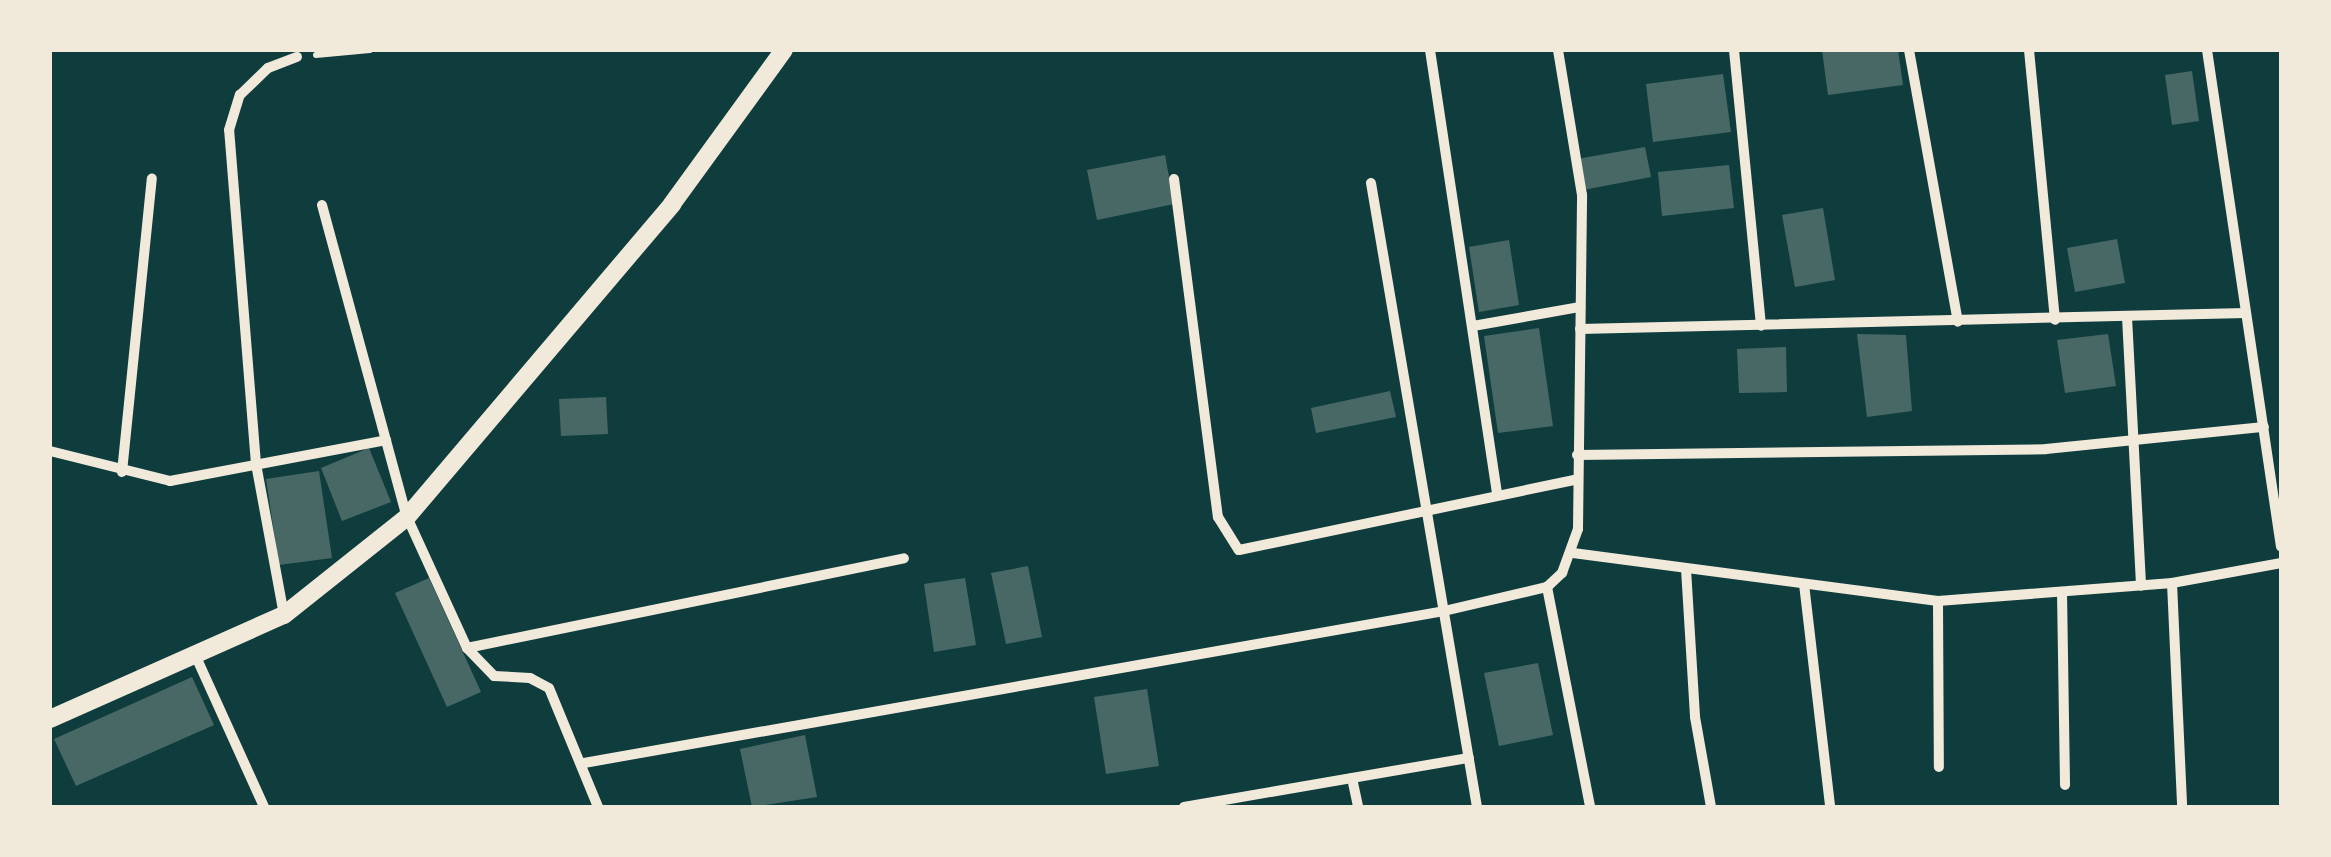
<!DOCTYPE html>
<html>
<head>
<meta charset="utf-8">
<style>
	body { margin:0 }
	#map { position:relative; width:2331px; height:857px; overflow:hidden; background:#0f3d3e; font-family:Arial,sans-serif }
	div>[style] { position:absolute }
	.building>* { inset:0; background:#486865 }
	.path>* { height:6px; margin:-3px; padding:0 3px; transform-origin:3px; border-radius:3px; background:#f1e9da }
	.minor>* { height:10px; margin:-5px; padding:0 5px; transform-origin:5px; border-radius:5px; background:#f1e9da }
	.tertiary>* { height:18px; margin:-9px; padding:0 9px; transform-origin:9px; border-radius:9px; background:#f1e9da }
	span { translate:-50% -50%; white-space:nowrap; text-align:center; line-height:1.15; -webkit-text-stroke:9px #f1e9da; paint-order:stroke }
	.frame { position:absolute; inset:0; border:52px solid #f1e9da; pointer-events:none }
</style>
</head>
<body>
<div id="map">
	<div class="building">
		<div style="clip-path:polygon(1822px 50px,1898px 50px,1903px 85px,1828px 95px)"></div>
		<div style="clip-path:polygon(2192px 71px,2199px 121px,2172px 125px,2165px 75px)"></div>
		<div style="clip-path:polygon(1723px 74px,1731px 132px,1653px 142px,1646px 84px)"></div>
		<div style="clip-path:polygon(1645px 147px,1651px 177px,1583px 190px,1577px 159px)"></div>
		<div style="clip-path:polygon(1165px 155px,1174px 204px,1097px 220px,1087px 170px)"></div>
		<div style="clip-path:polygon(1729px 165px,1734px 208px,1662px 216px,1658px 172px)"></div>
		<div style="clip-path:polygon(1823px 208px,1835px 280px,1795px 287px,1782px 215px)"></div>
		<div style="clip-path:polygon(2117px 239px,2125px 283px,2075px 292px,2067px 248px)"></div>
		<div style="clip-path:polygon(1509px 240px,1519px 305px,1479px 312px,1469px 247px)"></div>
		<div style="clip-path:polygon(1539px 328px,1553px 426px,1498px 433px,1484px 336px)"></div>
		<div style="clip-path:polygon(1857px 334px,1906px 335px,1912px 411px,1867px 417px)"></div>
		<div style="clip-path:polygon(2108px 334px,2116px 386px,2065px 393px,2057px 340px)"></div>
		<div style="clip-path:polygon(1786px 347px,1787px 392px,1739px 393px,1737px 349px)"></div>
		<div style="clip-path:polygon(1390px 391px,1396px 417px,1316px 433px,1311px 408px)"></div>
		<div style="clip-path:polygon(606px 397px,608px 434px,561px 436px,559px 399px)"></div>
		<div style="clip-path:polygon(369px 448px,391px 502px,342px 521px,321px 468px)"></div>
		<div style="clip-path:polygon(319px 471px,332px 558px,279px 565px,266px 479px)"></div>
		<div style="clip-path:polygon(1028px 566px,1042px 637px,1006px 644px,991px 573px)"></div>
		<div style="clip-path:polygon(429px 578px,481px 692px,447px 707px,395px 593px)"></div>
		<div style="clip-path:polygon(965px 578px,976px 645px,934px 652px,924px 584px)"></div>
		<div style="clip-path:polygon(1538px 663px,1553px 735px,1499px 746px,1484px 673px)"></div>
		<div style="clip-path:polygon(192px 677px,214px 725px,76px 786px,54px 739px)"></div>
		<div style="clip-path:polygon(1147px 689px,1159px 766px,1106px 774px,1094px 697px)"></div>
		<div style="clip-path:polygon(805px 735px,817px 797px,752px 807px,740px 749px)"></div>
	</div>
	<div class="path">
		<div style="left:316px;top:55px;width:54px;rotate:-5.3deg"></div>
	</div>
	<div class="minor">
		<div style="left:1430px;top:50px;width:449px;rotate:81.4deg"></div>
		<div style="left:1734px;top:50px;width:277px;rotate:84.4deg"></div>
		<div style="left:1909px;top:50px;width:276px;rotate:79.8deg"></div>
		<div style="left:2029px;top:50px;width:271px;rotate:84.5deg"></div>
		<div style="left:2207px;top:50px;width:502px;rotate:81.53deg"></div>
		<div style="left:1174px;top:179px;width:341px;rotate:82.6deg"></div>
		<div style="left:1218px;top:517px;width:39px;rotate:58deg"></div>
		<div style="left:1239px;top:550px;width:346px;rotate:-11.8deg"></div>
		<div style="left:1371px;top:183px;width:633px;rotate:80.36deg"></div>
		<div style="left:322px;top:205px;width:323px;rotate:74.8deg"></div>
		<div style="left:407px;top:517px;width:144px;rotate:65.4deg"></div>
		<div style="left:467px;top:648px;width:39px;rotate:46deg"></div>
		<div style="left:494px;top:676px;width:36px;rotate:3deg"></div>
		<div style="left:530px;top:678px;width:21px;rotate:28deg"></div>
		<div style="left:549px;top:688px;width:129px;rotate:67.6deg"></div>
		<div style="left:2127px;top:317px;width:269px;rotate:87deg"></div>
		<div style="left:1473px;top:326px;width:109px;rotate:-10.1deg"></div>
		<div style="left:1580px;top:329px;width:666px;rotate:-1.38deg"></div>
		<div style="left:50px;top:451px;width:124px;rotate:14deg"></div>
		<div style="left:170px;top:481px;width:220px;rotate:-10.7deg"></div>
		<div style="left:1577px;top:455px;width:469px;rotate:-0.7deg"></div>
		<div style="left:2046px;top:449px;width:219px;rotate:-5.8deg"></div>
		<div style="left:122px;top:472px;width:295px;rotate:-84.2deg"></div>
		<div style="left:1573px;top:553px;width:368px;rotate:7.5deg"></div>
		<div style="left:1938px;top:601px;width:235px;rotate:-4.4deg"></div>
		<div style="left:2172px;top:583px;width:111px;rotate:-10.4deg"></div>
		<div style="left:1686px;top:569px;width:148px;rotate:86.5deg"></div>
		<div style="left:1695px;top:717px;width:91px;rotate:79.9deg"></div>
		<div style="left:2172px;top:583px;width:224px;rotate:87.4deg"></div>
		<div style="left:1804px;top:584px;width:225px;rotate:83.3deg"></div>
		<div style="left:1547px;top:587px;width:224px;rotate:78.9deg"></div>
		<div style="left:2062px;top:592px;width:193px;rotate:89.1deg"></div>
		<div style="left:1938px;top:601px;width:166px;rotate:89.7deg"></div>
		<div style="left:284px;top:615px;width:154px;rotate:-100.5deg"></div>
		<div style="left:256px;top:464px;width:335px;rotate:-94.6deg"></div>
		<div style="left:229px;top:130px;width:37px;rotate:-73deg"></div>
		<div style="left:240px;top:95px;width:39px;rotate:-44deg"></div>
		<div style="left:268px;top:68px;width:31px;rotate:-21deg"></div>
		<div style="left:467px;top:648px;width:446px;rotate:-11.6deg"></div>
		<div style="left:197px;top:659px;width:162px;rotate:65.6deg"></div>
		<div style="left:584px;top:763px;width:873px;rotate:-10.02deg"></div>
		<div style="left:1444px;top:611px;width:106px;rotate:-13.1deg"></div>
		<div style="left:1547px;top:587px;width:21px;rotate:-43deg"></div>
		<div style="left:1562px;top:573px;width:47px;rotate:-70deg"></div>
		<div style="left:1578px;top:529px;width:334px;rotate:-89.3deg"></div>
		<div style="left:1582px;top:195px;width:147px;rotate:-99.4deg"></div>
		<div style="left:1352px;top:778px;width:30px;rotate:78deg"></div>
		<div style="left:1184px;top:807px;width:289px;rotate:-9.8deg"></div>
	</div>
	<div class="tertiary">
		<div style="left:50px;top:719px;width:256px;rotate:-24deg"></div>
		<div style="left:284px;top:615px;width:157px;rotate:-38.5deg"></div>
		<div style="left:407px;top:517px;width:410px;rotate:-49.7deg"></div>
		<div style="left:672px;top:204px;width:190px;rotate:-54deg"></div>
	</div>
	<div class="frame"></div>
</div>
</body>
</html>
